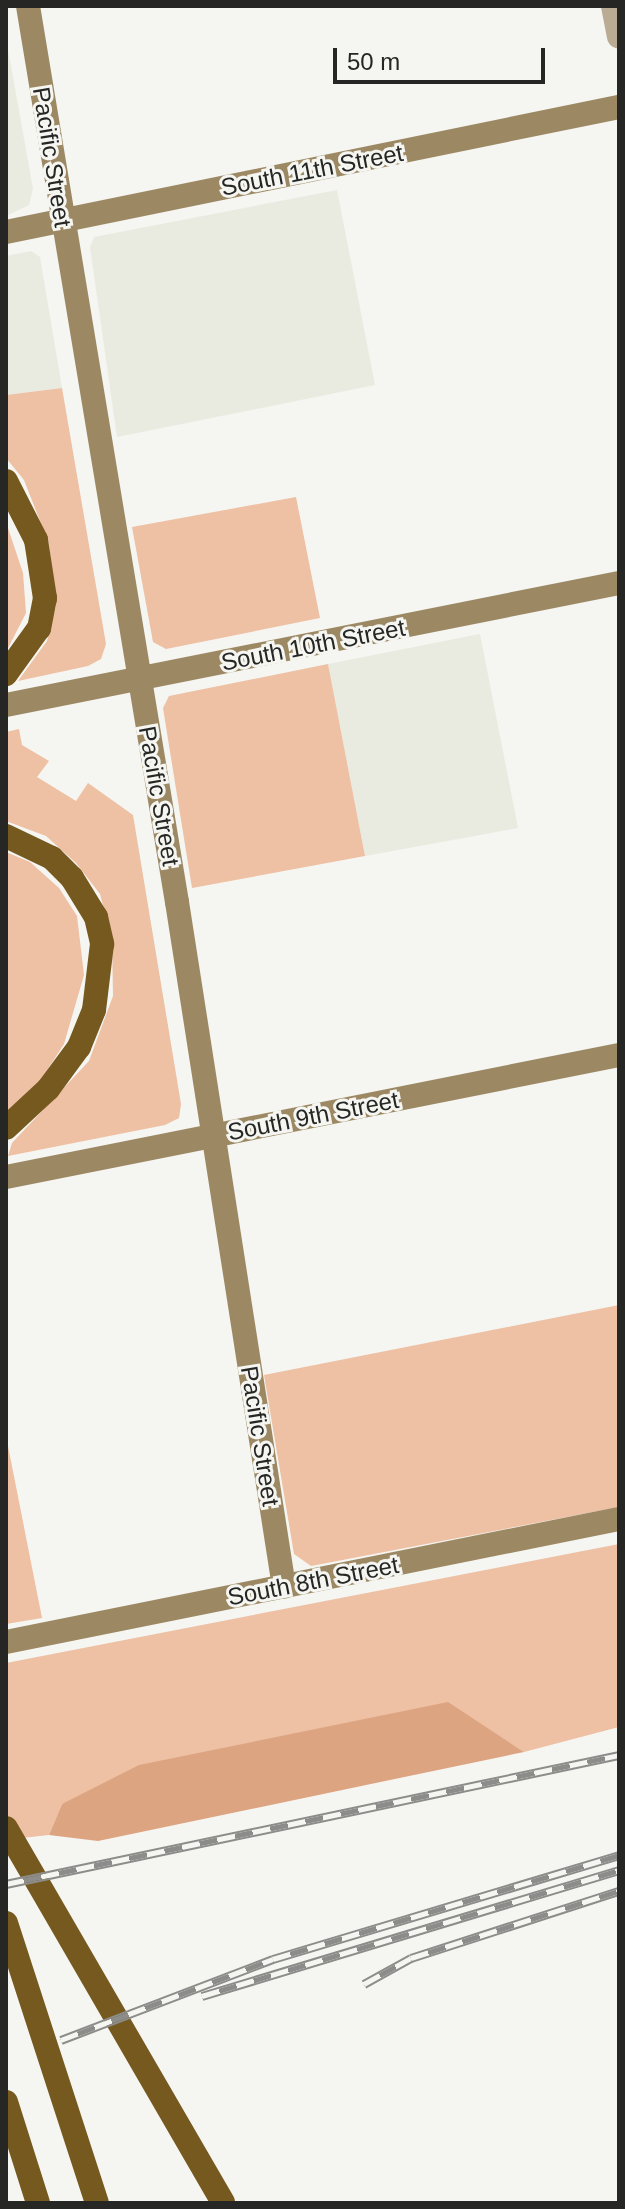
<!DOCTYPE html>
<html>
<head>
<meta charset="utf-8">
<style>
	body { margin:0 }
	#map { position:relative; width:625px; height:2209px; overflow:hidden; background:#f5f5f1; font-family:Helvetica,sans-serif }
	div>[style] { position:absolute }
	.built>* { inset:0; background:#eaebe0 }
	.green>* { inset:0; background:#eec0a4 }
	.forest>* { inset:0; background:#dda481 }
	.street>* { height:24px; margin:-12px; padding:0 12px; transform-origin:12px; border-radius:12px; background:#baac94 }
	.secondary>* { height:24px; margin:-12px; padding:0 12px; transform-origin:12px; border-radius:12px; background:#9c8964 }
	.highway>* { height:24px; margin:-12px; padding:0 12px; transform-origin:12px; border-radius:12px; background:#75591f }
	.rail>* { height:9px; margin-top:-4.5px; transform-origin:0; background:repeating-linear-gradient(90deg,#f5f5f1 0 18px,#8c8d8a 0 36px); box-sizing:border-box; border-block:2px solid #8c8d8a }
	span { translate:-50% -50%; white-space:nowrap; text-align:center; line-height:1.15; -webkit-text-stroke:6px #f5f5f1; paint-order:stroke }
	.street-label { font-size:24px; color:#262725 }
	.frame { position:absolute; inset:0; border:8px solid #262725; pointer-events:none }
	.scale { position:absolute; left:333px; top:48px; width:212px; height:36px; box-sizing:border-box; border:4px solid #262725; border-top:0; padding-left:10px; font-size:24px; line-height:28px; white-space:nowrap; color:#262725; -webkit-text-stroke:6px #f5f5f1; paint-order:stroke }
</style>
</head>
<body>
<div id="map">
	<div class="built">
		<div style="clip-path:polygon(6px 38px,33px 189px,29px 205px,6px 216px)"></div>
		<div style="clip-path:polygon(337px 190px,375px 385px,117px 437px,90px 247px,94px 237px)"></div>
		<div style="clip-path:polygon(31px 251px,40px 257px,62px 388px,6px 395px,6px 256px)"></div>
		<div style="clip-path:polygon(480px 634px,518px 828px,365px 856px,328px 664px)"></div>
	</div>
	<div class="green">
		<div style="clip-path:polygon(62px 388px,106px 644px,101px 659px,88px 666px,18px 681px,47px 641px,56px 606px,49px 544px,24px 480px,6px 458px,6px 395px)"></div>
		<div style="clip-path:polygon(296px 497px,320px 618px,166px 649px,153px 642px,132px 527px)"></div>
		<div style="clip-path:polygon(6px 522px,23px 573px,26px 613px,6px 652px)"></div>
		<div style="clip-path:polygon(328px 664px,365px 856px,192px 888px,163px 708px,169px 696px)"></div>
		<div style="clip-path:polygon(19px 729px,22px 745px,49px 761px,37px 777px,76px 801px,88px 783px,133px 815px,181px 1104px,179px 1118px,165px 1125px,8px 1156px,12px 1143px,89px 1061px,113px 996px,112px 940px,100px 894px,76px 863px,46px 836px,6px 821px,6px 732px)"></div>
		<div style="clip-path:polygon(6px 852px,30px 862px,59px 888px,77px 916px,84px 975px,64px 1044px,40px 1081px,6px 1112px)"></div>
		<div style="clip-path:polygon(619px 1305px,619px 1507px,311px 1566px,294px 1554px,264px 1375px)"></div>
		<div style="clip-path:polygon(6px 1436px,42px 1618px,6px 1624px)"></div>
		<div style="clip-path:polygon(619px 1544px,619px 1727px,524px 1752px,448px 1703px,62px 1804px,49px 1835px,13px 1839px,6px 1821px,6px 1663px)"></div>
	</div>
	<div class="forest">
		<div style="clip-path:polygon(448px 1702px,524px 1752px,98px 1841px,49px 1835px,62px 1804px,139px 1765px)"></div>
	</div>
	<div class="street">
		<div style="left:613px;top:6px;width:31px;rotate:79deg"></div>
	</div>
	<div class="secondary">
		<div style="left:28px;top:6px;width:908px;rotate:80.56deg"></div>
		<div style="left:177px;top:902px;width:693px;rotate:81.12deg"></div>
		<div style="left:6px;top:232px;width:626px;rotate:-11.53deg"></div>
		<div style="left:6px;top:705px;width:625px;rotate:-11.26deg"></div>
		<div style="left:6px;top:1177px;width:625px;rotate:-11.26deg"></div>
		<div style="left:6px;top:1642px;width:625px;rotate:-11.35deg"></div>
	</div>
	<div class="highway">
		<div style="left:6px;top:481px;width:66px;rotate:63deg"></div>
		<div style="left:36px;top:540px;width:59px;rotate:81.2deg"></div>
		<div style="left:45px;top:598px;width:31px;rotate:101deg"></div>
		<div style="left:39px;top:628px;width:57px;rotate:125.7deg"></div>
		<div style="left:6px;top:836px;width:51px;rotate:25.6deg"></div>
		<div style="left:52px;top:858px;width:28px;rotate:45deg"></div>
		<div style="left:72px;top:878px;width:46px;rotate:58.4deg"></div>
		<div style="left:96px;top:917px;width:28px;rotate:77deg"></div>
		<div style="left:102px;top:944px;width:66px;rotate:96.9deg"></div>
		<div style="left:94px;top:1010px;width:40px;rotate:112deg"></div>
		<div style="left:79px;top:1047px;width:52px;rotate:126.4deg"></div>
		<div style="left:48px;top:1089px;width:57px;rotate:137.1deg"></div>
		<div style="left:6px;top:1828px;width:433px;rotate:59.9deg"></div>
		<div style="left:6px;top:1923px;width:294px;rotate:72deg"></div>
		<div style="left:6px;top:2102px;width:106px;rotate:72.4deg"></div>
	</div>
	<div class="rail">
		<div style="left:6px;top:1884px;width:626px;rotate:-11.88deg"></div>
		<div style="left:364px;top:1984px;width:54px;rotate:-29deg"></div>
		<div style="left:411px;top:1958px;width:219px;rotate:-17.9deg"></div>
		<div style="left:202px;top:1996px;width:436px;rotate:-16.8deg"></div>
		<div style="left:61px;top:2040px;width:227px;rotate:-20.9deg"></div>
		<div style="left:273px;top:1959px;width:361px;rotate:-16.7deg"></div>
	</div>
	<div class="street-label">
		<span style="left:52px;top:157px;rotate:81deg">Pacific Street</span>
		<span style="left:312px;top:170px;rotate:-11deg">South 11th Street</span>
		<span style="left:313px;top:645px;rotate:-11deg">South 10th Street</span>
		<span style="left:159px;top:796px;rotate:80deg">Pacific Street</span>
		<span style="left:313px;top:1116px;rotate:-11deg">South 9th Street</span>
		<span style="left:260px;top:1436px;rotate:81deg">Pacific Street</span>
		<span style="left:313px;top:1581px;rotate:-11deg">South 8th Street</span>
	</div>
	<div class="frame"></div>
	<div class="scale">50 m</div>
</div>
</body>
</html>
